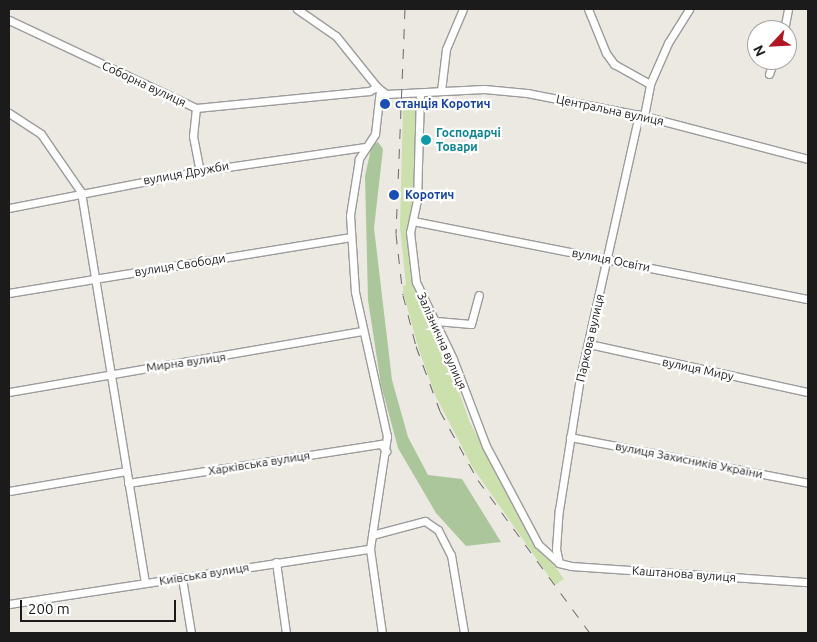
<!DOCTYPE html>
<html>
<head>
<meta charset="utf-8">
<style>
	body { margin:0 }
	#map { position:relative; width:817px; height:642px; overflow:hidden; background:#ece8e2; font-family:Ubuntu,sans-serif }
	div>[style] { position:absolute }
	.grass>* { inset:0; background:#cbe0ad }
	.forest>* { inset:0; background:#acc69c }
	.roads { filter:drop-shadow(1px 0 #9c9c9c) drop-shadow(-1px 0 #9c9c9c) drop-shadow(0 1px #9c9c9c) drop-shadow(0 -1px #9c9c9c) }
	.minor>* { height:7px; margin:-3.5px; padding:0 3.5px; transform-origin:3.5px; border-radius:3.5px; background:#fff }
	.rail>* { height:1px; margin-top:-0.5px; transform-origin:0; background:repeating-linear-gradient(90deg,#696969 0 10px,transparent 0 20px) }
	.dots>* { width:14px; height:14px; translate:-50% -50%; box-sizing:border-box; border:2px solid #fff; border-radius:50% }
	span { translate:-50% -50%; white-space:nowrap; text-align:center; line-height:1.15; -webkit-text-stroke:4.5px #fff; paint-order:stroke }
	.street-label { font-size:12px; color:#1b1b1b }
	.transit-label { font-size:12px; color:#164399; font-weight:700 }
	.left { translate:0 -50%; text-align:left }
	.culture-label { font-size:12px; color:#0d838f; font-weight:700 }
	.frame { position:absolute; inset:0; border:10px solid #1b1b1b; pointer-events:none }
	.north { position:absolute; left:747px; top:20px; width:50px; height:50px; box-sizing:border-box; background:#fff; border:1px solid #a4a4a4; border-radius:50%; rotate:245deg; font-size:14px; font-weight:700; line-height:20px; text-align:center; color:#1b1b1b }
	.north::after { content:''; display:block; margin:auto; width:18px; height:22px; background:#af1725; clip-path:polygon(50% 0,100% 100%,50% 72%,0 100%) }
	.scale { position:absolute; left:20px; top:600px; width:156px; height:22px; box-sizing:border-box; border:2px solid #1b1b1b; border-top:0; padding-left:6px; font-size:15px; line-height:18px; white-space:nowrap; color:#1b1b1b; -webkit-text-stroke:4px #fff; paint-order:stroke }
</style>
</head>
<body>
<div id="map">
	<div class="grass">
		<div style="clip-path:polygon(408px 105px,416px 111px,416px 198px,411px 224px,416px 281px,425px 311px,439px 335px,470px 423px,535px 539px,564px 579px,555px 585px,473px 468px,436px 397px,419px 350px,403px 292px,403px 286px,406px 285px,400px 227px,403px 108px)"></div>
	</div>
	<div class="forest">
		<div style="clip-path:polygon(378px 142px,383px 149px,374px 228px,392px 380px,408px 437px,428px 475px,462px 479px,501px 542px,466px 546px,436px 513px,398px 448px,381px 385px,368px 300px,365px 176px,372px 144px)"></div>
	</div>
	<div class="roads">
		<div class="minor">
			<div style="left:297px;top:9px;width:47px;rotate:34.7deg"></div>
			<div style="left:336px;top:36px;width:65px;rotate:51.2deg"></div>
			<div style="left:377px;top:87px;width:11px;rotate:38deg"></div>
			<div style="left:386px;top:94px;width:98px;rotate:-2.9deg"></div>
			<div style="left:484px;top:89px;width:43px;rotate:5.3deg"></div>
			<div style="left:527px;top:93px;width:119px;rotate:11.1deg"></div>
			<div style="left:644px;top:116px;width:170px;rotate:14.7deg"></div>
			<div style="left:588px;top:9px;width:48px;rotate:67.8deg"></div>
			<div style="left:606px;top:53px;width:14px;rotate:54deg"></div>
			<div style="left:614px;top:64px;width:41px;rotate:29.1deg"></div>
			<div style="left:9px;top:20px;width:207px;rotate:25.2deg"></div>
			<div style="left:196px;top:108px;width:174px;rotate:-5.6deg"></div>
			<div style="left:369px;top:91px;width:9px;rotate:-27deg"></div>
			<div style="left:784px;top:30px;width:21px;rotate:-79deg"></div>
			<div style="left:769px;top:74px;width:15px;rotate:-70deg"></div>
			<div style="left:380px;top:90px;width:44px;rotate:96.5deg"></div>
			<div style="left:375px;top:134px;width:30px;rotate:123deg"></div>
			<div style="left:359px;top:159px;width:57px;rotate:99.1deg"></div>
			<div style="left:350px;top:215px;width:77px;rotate:86.3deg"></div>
			<div style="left:355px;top:292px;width:148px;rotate:77.5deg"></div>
			<div style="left:387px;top:436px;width:114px;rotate:98.6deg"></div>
			<div style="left:370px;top:549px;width:85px;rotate:81.9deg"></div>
			<div style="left:441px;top:91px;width:42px;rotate:-83.2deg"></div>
			<div style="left:446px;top:49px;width:43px;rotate:-67deg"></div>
			<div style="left:420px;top:94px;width:106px;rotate:91.6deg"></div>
			<div style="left:417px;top:200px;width:33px;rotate:102deg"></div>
			<div style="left:410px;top:232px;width:50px;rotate:83.2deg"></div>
			<div style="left:416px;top:282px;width:85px;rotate:64.3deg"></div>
			<div style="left:453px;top:359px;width:93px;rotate:69.2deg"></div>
			<div style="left:486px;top:446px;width:111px;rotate:62deg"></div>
			<div style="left:538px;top:544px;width:28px;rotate:42deg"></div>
			<div style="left:559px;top:563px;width:12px;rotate:14deg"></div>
			<div style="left:571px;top:566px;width:238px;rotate:3.9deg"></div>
			<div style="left:196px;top:108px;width:28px;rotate:96deg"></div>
			<div style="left:193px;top:136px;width:36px;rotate:79deg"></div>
			<div style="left:9px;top:113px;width:38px;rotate:33deg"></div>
			<div style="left:41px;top:134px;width:70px;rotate:55.4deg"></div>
			<div style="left:81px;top:192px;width:396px;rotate:80.7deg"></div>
			<div style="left:644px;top:116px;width:33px;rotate:-79deg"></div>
			<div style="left:650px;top:84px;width:45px;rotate:-66.3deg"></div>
			<div style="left:668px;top:43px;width:40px;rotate:-58deg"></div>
			<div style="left:9px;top:208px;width:195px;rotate:-11deg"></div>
			<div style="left:200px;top:171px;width:167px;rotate:-8.3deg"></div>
			<div style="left:413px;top:221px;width:403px;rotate:11.2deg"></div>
			<div style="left:9px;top:293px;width:346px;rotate:-9.3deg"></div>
			<div style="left:436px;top:321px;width:35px;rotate:5deg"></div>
			<div style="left:471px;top:324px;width:30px;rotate:-75deg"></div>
			<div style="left:589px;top:344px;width:224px;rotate:12.4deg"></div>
			<div style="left:9px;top:392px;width:359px;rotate:-9.8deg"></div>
			<div style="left:570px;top:437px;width:242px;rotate:10.9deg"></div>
			<div style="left:128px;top:483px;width:256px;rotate:-8.8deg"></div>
			<div style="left:381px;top:444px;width:9px;rotate:54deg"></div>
			<div style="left:9px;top:491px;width:119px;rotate:-9.7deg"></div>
			<div style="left:372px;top:535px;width:55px;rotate:-14.8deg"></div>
			<div style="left:425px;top:521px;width:16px;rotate:35deg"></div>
			<div style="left:438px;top:530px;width:28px;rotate:63deg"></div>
			<div style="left:451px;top:555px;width:79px;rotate:80.5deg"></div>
			<div style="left:276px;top:562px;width:72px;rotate:82deg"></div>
			<div style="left:559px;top:563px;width:14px;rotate:-102deg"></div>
			<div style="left:556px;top:549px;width:39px;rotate:-86deg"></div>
			<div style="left:559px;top:510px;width:134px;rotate:-81deg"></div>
			<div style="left:580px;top:378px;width:270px;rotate:-77.4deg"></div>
			<div style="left:182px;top:578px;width:56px;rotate:80.7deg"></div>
			<div style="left:9px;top:604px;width:365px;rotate:-8.7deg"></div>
		</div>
	</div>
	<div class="rail">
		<div style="left:405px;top:9px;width:225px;rotate:92.3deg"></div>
		<div style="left:396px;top:234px;width:61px;rotate:83.5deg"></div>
		<div style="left:403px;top:295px;width:53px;rotate:75.7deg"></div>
		<div style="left:416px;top:346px;width:69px;rotate:69.7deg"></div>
		<div style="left:440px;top:411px;width:79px;rotate:61.2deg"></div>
		<div style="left:478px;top:480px;width:190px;rotate:53.8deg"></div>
	</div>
	<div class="dots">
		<div style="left:385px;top:104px;background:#1a4fb4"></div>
		<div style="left:426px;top:140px;background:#0f9aa8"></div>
		<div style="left:394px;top:195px;background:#1a4fb4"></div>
	</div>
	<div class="street-label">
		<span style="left:144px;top:84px;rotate:25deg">Соборна вулиця</span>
		<span style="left:610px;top:110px;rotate:12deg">Центральна вулиця</span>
		<span style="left:186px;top:173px;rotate:-10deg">вулиця Дружби</span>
		<span style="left:611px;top:260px;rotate:11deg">вулиця Освіти</span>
		<span style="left:180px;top:265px;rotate:-9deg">вулиця Свободи</span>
		<span style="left:590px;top:338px;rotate:-77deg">Паркова вулиця</span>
		<span style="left:442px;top:341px;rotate:66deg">Залізнична вулиця</span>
		<span style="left:186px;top:362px;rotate:-8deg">Мирна вулиця</span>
		<span style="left:698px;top:369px;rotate:12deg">вулиця Миру</span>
		<span style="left:689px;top:460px;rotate:11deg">вулиця Захисників України</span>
		<span style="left:259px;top:463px;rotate:-9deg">Харківська вулиця</span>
		<span style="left:204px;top:574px;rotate:-9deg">Київська вулиця</span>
		<span style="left:684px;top:574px;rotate:4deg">Каштанова вулиця</span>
	</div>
	<div class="transit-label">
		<span class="left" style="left:395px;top:104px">станція Коротич</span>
		<span class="left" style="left:405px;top:195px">Коротич</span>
	</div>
	<div class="culture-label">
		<span class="left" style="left:436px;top:140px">Господарчі<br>Товари</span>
	</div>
	<div class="frame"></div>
	<div class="north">N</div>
	<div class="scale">200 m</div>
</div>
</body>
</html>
